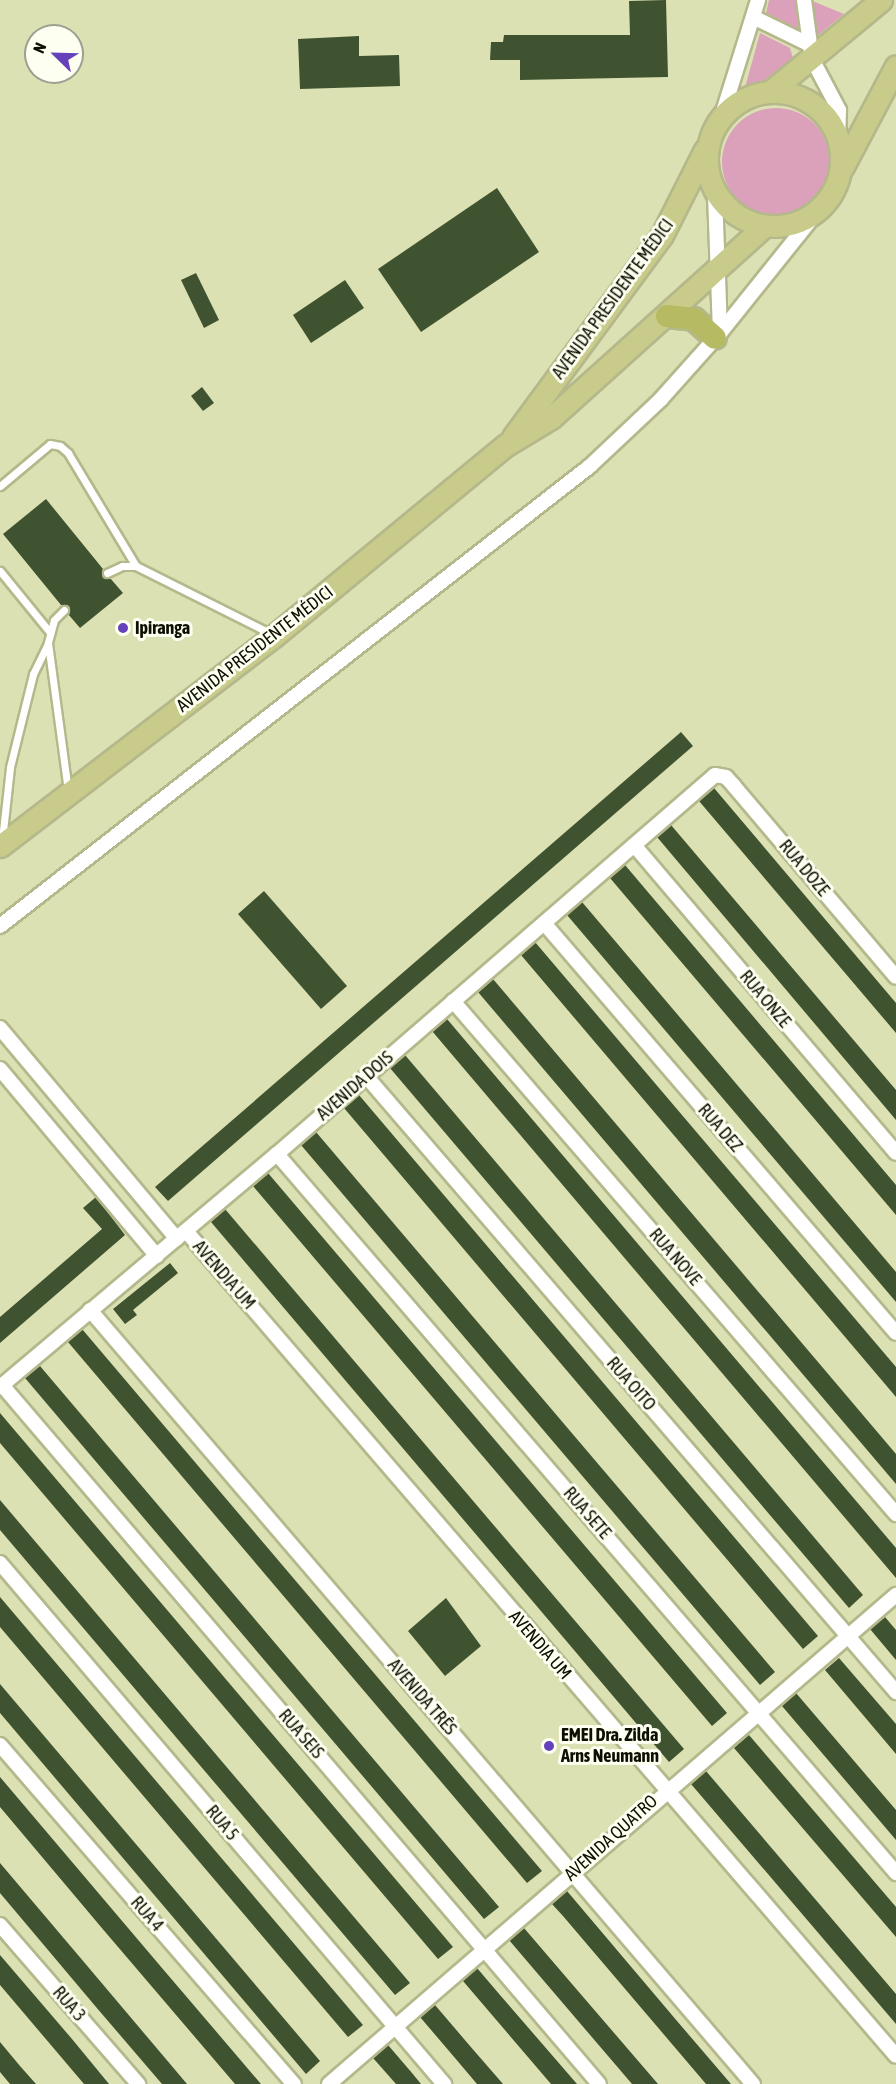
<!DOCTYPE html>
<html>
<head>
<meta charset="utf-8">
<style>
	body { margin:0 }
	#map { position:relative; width:896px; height:2084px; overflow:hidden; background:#dce1b3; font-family:"Asap Condensed",sans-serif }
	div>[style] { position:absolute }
	.green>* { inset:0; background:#dba1ba }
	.round { border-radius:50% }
	.building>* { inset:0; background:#405330 }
	.roads { filter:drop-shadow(2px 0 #b4b88b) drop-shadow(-2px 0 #b4b88b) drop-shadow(0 2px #b4b88b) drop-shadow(0 -2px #b4b88b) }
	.service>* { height:7px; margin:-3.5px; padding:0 3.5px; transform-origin:3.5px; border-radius:3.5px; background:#fff }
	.minor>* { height:14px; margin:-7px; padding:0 7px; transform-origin:7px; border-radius:7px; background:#fff }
	.primary>* { height:21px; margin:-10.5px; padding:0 10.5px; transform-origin:10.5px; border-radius:10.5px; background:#c8cb89 }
	.primary>.ring { margin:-10.5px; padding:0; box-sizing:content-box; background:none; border:21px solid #c8cb89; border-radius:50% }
	.trunk>* { height:22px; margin:-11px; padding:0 11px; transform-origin:11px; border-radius:11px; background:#b6ba62 }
	.dots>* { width:16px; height:16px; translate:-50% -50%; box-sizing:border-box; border:3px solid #fdfff1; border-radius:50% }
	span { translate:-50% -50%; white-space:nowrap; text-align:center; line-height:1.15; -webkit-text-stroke:6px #fdfff1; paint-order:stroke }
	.street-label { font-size:18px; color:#0e0f01 }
	.poi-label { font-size:18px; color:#0e0f01; font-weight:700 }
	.left { translate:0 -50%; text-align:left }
	.north { position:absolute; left:24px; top:24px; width:60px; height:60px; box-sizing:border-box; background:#fdfff1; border:2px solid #9d9f91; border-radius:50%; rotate:293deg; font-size:16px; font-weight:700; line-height:24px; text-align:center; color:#0e0f01 }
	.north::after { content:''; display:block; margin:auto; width:21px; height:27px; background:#6642ba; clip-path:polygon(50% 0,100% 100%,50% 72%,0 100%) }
</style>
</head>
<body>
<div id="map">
	<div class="green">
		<div style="clip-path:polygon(769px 0,795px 0,799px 30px,766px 13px)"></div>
		<div style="clip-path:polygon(810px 0,844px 14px,815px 38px)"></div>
		<div style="clip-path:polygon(760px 33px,790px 48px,794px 61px,743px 95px)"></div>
		<div class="round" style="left:722px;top:108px;width:108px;height:108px"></div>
	</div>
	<div class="building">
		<div style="clip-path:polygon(666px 0,668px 77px,520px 80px,520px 60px,490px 60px,491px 42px,503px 42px,504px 35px,630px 35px,629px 1px)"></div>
		<div style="clip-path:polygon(359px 36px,359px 56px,399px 55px,400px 86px,300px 89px,298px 39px)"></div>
		<div style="clip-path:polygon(497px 188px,539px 252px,421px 332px,378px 269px)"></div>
		<div style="clip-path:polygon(196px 273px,219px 320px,204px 328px,181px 280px)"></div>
		<div style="clip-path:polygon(345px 280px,364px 308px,311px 343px,293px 315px)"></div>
		<div style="clip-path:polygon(202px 387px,214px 403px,203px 411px,191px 396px)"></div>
		<div style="clip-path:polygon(46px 499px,103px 569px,102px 576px,110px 578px,123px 593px,80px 628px,68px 614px,68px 606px,61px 605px,3px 534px)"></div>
		<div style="clip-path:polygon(681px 732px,693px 746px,168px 1201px,155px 1187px)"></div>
		<div style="clip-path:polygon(714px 788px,896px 1003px,896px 1033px,699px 801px)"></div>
		<div style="clip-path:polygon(671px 825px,896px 1090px,896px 1120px,657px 837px)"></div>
		<div style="clip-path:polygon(625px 865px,896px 1185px,896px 1215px,610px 878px)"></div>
		<div style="clip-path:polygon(264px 891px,347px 986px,321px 1009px,238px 914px)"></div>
		<div style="clip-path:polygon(582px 902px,896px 1272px,896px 1302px,567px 915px)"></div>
		<div style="clip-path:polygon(535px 942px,896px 1367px,896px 1397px,521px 955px)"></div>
		<div style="clip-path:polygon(493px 979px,896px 1454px,896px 1484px,478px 992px)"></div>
		<div style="clip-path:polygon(447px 1019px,896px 1548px,896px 1578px,432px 1031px)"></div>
		<div style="clip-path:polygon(405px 1055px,863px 1595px,849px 1608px,390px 1068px)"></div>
		<div style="clip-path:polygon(359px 1095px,818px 1636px,803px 1649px,344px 1108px)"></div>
		<div style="clip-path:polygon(316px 1132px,775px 1672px,760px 1685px,301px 1145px)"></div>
		<div style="clip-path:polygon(268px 1173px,727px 1713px,712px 1726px,253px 1186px)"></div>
		<div style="clip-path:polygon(96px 1197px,125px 1235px,0 1343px,0 1317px,102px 1229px,83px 1208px)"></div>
		<div style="clip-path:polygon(225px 1209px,684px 1749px,669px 1762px,211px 1222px)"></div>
		<div style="clip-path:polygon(170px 1263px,178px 1273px,133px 1310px,137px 1315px,125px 1324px,113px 1309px)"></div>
		<div style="clip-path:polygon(82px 1329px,542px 1871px,527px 1883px,68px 1342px)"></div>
		<div style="clip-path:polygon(40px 1366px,499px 1907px,484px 1919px,25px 1378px)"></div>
		<div style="clip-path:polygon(0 1413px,453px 1947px,438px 1959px,0 1443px)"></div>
		<div style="clip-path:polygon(0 1500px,410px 1983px,395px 1995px,0 1530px)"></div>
		<div style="clip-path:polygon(0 1597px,363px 2025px,348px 2037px,0 1627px)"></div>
		<div style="clip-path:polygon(446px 1598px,481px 1646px,445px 1676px,408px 1631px)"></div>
		<div style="clip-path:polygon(885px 1617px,896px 1630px,896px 1660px,870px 1629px)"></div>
		<div style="clip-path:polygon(839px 1658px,896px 1724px,896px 1754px,825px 1670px)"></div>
		<div style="clip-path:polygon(0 1684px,320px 2061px,306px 2074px,0 1713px)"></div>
		<div style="clip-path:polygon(796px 1693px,896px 1810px,896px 1840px,782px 1706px)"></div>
		<div style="clip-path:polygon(749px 1735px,896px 1907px,896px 1937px,734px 1748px)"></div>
		<div style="clip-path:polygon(706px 1771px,896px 1994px,896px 2024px,691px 1784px)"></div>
		<div style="clip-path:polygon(0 1777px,162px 1968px,261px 2084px,235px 2084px,101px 1927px,0 1807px)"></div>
		<div style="clip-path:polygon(0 1863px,78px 1955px,187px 2084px,162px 2084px,96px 2007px,0 1893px)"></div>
		<div style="clip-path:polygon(567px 1891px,677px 2021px,731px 2084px,706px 2084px,563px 1916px,552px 1904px)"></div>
		<div style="clip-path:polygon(524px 1928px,572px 1984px,658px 2084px,632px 2084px,532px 1967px,509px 1940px)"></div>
		<div style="clip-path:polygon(0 1955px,72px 2039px,109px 2084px,84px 2084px,0 1985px)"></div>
		<div style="clip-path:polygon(477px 1968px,500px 1995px,577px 2084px,551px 2084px,463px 1981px)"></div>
		<div style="clip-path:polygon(435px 2005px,470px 2046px,503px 2084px,477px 2084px,455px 2058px,420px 2017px)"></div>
		<div style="clip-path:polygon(0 2042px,20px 2066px,36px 2084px,10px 2084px,0 2072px)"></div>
		<div style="clip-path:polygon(388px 2045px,412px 2073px,421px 2084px,396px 2084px,373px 2058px)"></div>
	</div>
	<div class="roads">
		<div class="service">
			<div style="left:0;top:486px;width:65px;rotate:-40deg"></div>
			<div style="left:50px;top:444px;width:10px;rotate:11deg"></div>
			<div style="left:60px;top:446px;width:11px;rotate:41deg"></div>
			<div style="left:68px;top:453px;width:132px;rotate:59deg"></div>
			<div style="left:0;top:571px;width:77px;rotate:50.8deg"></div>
			<div style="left:107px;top:573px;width:17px;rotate:-25deg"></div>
			<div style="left:122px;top:566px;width:14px"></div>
			<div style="left:136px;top:566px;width:152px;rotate:26.6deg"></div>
			<div style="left:64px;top:610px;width:14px;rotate:135deg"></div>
			<div style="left:54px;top:620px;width:24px;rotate:105deg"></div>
			<div style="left:48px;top:643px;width:148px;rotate:82.3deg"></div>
			<div style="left:2px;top:840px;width:73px;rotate:-83.7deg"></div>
			<div style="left:10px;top:767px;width:96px;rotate:-76.1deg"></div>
			<div style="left:33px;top:674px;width:34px;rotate:-64deg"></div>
		</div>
		<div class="minor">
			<div style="left:804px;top:0;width:60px;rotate:82.3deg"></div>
			<div style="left:812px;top:59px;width:58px;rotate:62.1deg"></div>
			<div style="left:839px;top:110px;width:27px;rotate:92deg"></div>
			<div style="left:753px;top:17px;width:61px;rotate:26.1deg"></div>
			<div style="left:722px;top:115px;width:121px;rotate:-72.6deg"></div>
			<div style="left:715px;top:195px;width:138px;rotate:87.9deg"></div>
			<div style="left:634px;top:845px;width:404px;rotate:49.6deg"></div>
			<div style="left:544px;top:923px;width:540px;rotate:49.35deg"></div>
			<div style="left:0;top:926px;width:748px;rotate:-37.94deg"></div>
			<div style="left:590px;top:466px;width:98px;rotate:-43.3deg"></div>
			<div style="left:661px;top:399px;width:89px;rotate:-48.2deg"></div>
			<div style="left:720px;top:333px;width:168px;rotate:-51.3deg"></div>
			<div style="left:453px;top:1001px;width:678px;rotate:49.19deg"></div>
			<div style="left:0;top:1028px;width:275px;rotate:50deg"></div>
			<div style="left:0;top:1069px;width:244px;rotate:50deg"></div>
			<div style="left:366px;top:1076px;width:813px;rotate:49.29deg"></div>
			<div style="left:277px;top:1154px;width:949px;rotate:49.27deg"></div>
			<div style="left:186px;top:1231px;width:1088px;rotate:49.28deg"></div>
			<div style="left:90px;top:1310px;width:1019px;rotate:49.42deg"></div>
			<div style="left:2px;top:1385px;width:919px;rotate:49.5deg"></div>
			<div style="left:0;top:1387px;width:362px;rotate:-40.1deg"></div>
			<div style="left:277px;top:1154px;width:579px;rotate:-40.87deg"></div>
			<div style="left:715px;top:775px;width:11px;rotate:10deg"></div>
			<div style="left:726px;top:777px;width:12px;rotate:48deg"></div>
			<div style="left:734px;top:786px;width:250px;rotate:49.7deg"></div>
			<div style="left:0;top:1563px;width:685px;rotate:49.56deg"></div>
			<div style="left:0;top:1745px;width:449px;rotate:49.1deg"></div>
			<div style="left:0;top:1925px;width:211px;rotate:49deg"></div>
			<div style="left:329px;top:2084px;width:749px;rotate:-40.78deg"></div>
		</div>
		<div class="primary">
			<div style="left:771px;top:91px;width:143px;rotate:-39.6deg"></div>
			<div class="ring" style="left:707px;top:92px;width:113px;height:113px"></div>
			<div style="left:842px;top:168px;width:115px;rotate:-62.1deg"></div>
			<div style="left:513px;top:437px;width:251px;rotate:-53.6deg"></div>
			<div style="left:662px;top:235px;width:95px;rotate:-63.2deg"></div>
			<div style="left:0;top:846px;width:345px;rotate:-37.5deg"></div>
			<div style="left:274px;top:636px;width:301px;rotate:-39.5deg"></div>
			<div style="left:506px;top:445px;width:52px;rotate:-31deg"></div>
			<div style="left:551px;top:418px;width:287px;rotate:-42deg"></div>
		</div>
		<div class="trunk">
			<div style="left:667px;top:316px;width:27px;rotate:6deg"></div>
			<div style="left:694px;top:319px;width:28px;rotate:42deg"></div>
		</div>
	</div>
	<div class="dots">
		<div style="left:123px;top:628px;background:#6642ba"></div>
		<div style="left:549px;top:1746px;background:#6642ba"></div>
	</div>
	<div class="street-label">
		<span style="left:613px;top:299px;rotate:-54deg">AVENIDA PRESIDENTE MÉDICI</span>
		<span style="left:255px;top:649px;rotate:-38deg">AVENIDA PRESIDENTE MÉDICI</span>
		<span style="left:804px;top:868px;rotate:50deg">RUA DOZE</span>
		<span style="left:765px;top:999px;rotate:50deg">RUA ONZE</span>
		<span style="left:355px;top:1086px;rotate:-41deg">AVENIDA DOIS</span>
		<span style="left:720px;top:1128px;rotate:49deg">RUA DEZ</span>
		<span style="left:675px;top:1257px;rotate:49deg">RUA NOVE</span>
		<span style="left:224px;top:1275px;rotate:49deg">AVENDIA UM</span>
		<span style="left:631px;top:1384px;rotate:49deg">RUA OITO</span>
		<span style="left:587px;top:1513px;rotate:49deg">RUA SETE</span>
		<span style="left:540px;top:1645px;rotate:49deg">AVENDIA UM</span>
		<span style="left:422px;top:1697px;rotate:49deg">AVENIDA TRÊS</span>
		<span style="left:301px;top:1734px;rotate:49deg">RUA SEIS</span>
		<span style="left:222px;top:1823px;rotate:50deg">RUA 5</span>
		<span style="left:611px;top:1838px;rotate:-42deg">AVENIDA QUATRO</span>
		<span style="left:147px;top:1914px;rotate:49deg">RUA 4</span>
		<span style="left:69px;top:2004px;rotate:49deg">RUA 3</span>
	</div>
	<div class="poi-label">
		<span class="left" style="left:135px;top:628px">Ipiranga</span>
		<span class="left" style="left:561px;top:1746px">EMEI Dra. Zilda<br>Arns Neumann</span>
	</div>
	<div class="north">N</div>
</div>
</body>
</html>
